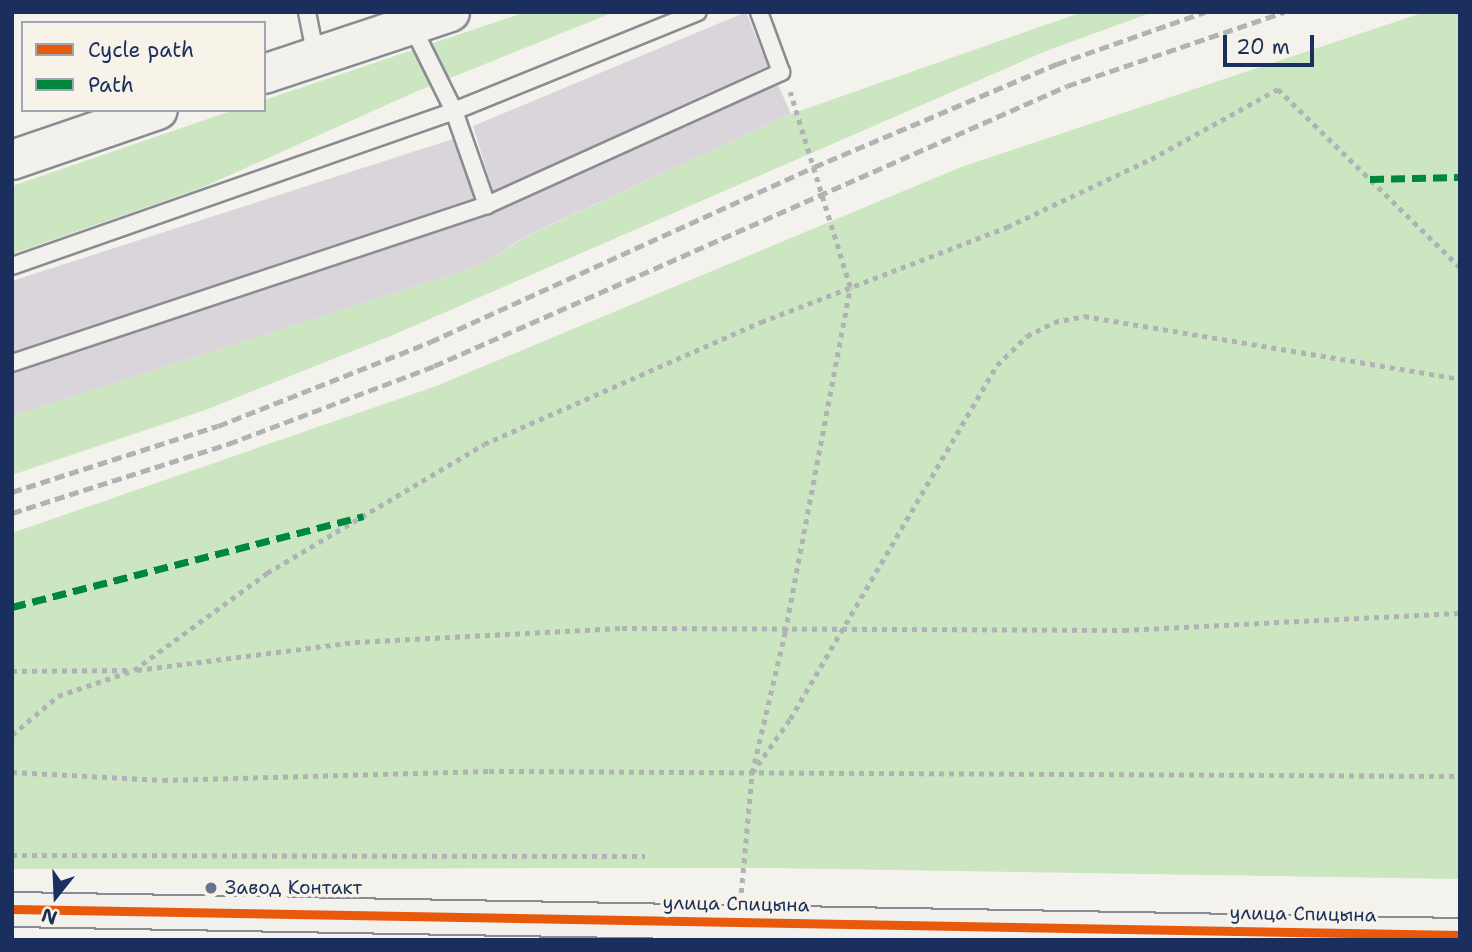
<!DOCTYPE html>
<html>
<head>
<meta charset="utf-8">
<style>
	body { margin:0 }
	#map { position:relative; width:1472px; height:952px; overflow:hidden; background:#f4f2ec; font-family:"Shantell Sans",sans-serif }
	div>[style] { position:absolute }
	.green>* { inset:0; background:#cce6c1 }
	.building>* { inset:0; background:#dad4db }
	.path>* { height:4.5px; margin-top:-2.25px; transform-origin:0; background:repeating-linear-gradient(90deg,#b1b2b5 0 5px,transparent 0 10px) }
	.roads { filter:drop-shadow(2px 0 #898c92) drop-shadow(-2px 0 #898c92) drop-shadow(0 2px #898c92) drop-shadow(0 -2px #898c92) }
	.service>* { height:16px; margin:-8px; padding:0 8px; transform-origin:8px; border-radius:8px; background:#f2f1ed }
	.minor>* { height:33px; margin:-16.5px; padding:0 16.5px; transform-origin:16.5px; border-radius:16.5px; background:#f2f1ed }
	.secondary>* { height:38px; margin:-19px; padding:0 19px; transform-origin:19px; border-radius:19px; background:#f2f1ed }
	.rail>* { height:5px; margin-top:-2.5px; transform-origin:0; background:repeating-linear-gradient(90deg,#b1b2b5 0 10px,transparent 0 15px) }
	.quiet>* { height:7px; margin-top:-3.5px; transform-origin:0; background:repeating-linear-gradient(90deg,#00873e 0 14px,transparent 0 21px) }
	.cycleway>* { height:9px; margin:-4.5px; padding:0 4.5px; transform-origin:4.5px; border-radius:4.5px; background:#e8590c }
	.dots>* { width:19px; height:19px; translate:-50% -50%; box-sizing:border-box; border:4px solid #f7f3e8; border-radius:50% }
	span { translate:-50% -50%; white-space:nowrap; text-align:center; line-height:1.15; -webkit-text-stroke:7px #f7f3e8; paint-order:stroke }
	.poi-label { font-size:19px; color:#1b2f5e }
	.left { translate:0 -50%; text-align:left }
	.street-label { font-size:19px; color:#1b2f5e }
	.frame { position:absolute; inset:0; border:14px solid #1b2f5e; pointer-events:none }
	.legend { position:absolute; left:21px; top:21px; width:245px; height:91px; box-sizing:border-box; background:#f7f3e8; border:2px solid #9fa5b1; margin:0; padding:9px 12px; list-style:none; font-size:21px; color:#1b2f5e }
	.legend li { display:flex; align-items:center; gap:14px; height:35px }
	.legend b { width:35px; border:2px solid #9fa5b1 }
	.north { position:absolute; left:21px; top:861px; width:70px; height:70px; -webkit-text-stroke:5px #f7f3e8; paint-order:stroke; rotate:198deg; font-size:19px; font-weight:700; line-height:28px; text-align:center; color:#1b2f5e }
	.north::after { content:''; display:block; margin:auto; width:24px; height:32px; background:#1b2f5e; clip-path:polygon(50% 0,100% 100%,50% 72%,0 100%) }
	.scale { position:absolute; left:1223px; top:35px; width:91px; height:32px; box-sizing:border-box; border:4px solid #1b2f5e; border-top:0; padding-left:9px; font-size:21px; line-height:24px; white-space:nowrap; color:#1b2f5e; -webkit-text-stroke:5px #f7f3e8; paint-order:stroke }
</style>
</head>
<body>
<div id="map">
	<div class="green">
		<div style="clip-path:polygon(526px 12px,614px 12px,413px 93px,201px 188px,12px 254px,12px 186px,234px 110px,264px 110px,264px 100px)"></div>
		<div style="clip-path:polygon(1082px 12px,1153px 12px,1046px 51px,393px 335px,208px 409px,12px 475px,12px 416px,481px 265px,527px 236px,791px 114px)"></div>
		<div style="clip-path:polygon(1425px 12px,1460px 12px,1460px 879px,770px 868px,12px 869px,12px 533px,439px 385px,961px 167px)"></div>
	</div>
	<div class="building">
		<div style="clip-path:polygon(746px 12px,768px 66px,493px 191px,473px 126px)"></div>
		<div style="clip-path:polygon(778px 85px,791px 114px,526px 236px,481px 265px,12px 416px,12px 373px,490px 215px)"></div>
		<div style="clip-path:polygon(453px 139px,474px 198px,12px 352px,12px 281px)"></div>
	</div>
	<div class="path">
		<div style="left:137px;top:670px;width:220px;rotate:-7.3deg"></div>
		<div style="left:355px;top:642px;width:267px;rotate:-3deg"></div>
		<div style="left:622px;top:628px;width:502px;rotate:0.23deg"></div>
		<div style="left:1124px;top:630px;width:336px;rotate:-2.9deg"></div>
		<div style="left:12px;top:671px;width:116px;rotate:-0.5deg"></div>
		<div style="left:12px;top:735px;width:60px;rotate:-40.3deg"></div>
		<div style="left:58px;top:696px;width:80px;rotate:-18.9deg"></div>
		<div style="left:134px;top:670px;width:165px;rotate:-36.1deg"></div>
		<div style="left:267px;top:573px;width:252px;rotate:-30.7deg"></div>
		<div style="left:484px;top:444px;width:303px;rotate:-23.8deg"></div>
		<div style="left:761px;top:322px;width:264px;rotate:-21.1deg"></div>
		<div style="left:1007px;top:227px;width:159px;rotate:-25.3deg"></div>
		<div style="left:1151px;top:159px;width:145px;rotate:-28.9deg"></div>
		<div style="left:1278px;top:89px;width:255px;rotate:44.4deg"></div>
		<div style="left:12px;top:772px;width:151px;rotate:3deg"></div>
		<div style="left:163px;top:780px;width:326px;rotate:-1.6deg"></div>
		<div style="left:489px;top:771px;width:971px;rotate:0.3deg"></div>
		<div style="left:752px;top:773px;width:66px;rotate:-54.9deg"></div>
		<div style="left:790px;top:719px;width:410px;rotate:-59.7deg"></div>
		<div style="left:997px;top:365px;width:42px;rotate:-44deg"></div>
		<div style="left:1027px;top:336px;width:30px;rotate:-27deg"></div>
		<div style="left:1054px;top:322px;width:31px;rotate:-11deg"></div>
		<div style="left:1084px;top:316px;width:381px;rotate:9.5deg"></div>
		<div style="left:12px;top:855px;width:633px;rotate:0.09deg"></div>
		<div style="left:741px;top:893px;width:121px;rotate:-84.8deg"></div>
		<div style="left:752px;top:773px;width:145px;rotate:-76.8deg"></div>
		<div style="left:785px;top:632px;width:351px;rotate:-79.3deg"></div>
		<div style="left:850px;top:287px;width:204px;rotate:-107.1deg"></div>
	</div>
	<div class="roads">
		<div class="service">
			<div style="left:307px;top:12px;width:46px;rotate:78.7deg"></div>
			<div style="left:412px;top:26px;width:95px;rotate:63.7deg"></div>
			<div style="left:454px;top:111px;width:100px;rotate:70.7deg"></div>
			<div style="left:12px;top:266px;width:468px;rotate:-19.3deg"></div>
			<div style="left:454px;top:111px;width:263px;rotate:-22.1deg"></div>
			<div style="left:12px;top:363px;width:501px;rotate:-18.4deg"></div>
			<div style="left:487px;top:205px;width:323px;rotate:-24.3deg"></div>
			<div style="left:781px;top:72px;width:64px;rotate:-110.1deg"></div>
		</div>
		<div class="minor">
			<div style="left:12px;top:909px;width:1448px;rotate:1.03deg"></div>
		</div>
		<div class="secondary">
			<div style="left:264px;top:74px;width:196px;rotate:-18.4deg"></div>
			<div style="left:12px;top:160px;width:154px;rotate:-18.9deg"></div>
		</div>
	</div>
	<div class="rail">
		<div style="left:12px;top:492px;width:216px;rotate:-17.8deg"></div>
		<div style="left:218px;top:426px;width:228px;rotate:-21.6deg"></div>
		<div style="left:430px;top:342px;width:422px;rotate:-24.5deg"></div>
		<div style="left:814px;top:167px;width:264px;rotate:-23deg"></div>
		<div style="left:1057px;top:64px;width:157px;rotate:-19.4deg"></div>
		<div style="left:12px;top:513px;width:227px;rotate:-17.7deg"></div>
		<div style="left:228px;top:444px;width:220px;rotate:-20.7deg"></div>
		<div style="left:434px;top:366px;width:692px;rotate:-23.86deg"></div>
		<div style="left:1067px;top:86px;width:229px;rotate:-18.8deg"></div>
	</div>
	<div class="quiet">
		<div style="left:1370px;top:179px;width:90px;rotate:-1.3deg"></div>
		<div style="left:12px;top:607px;width:363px;rotate:-14.5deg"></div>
	</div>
	<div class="cycleway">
		<div style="left:12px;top:909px;width:1448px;rotate:1.03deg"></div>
	</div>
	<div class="dots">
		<div style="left:211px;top:888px;background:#677390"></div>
	</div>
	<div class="poi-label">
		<span class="left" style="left:225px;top:888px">Завод Контакт</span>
	</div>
	<div class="street-label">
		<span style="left:736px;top:904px;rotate:1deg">улица Спицына</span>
		<span style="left:1303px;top:914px;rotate:1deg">улица Спицына</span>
	</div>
	<div class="frame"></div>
	<ul class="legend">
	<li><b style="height:9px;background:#e8590c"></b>Cycle path</li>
	<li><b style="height:9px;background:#00873e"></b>Path</li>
	</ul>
	<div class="north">N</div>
	<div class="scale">20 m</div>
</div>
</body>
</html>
